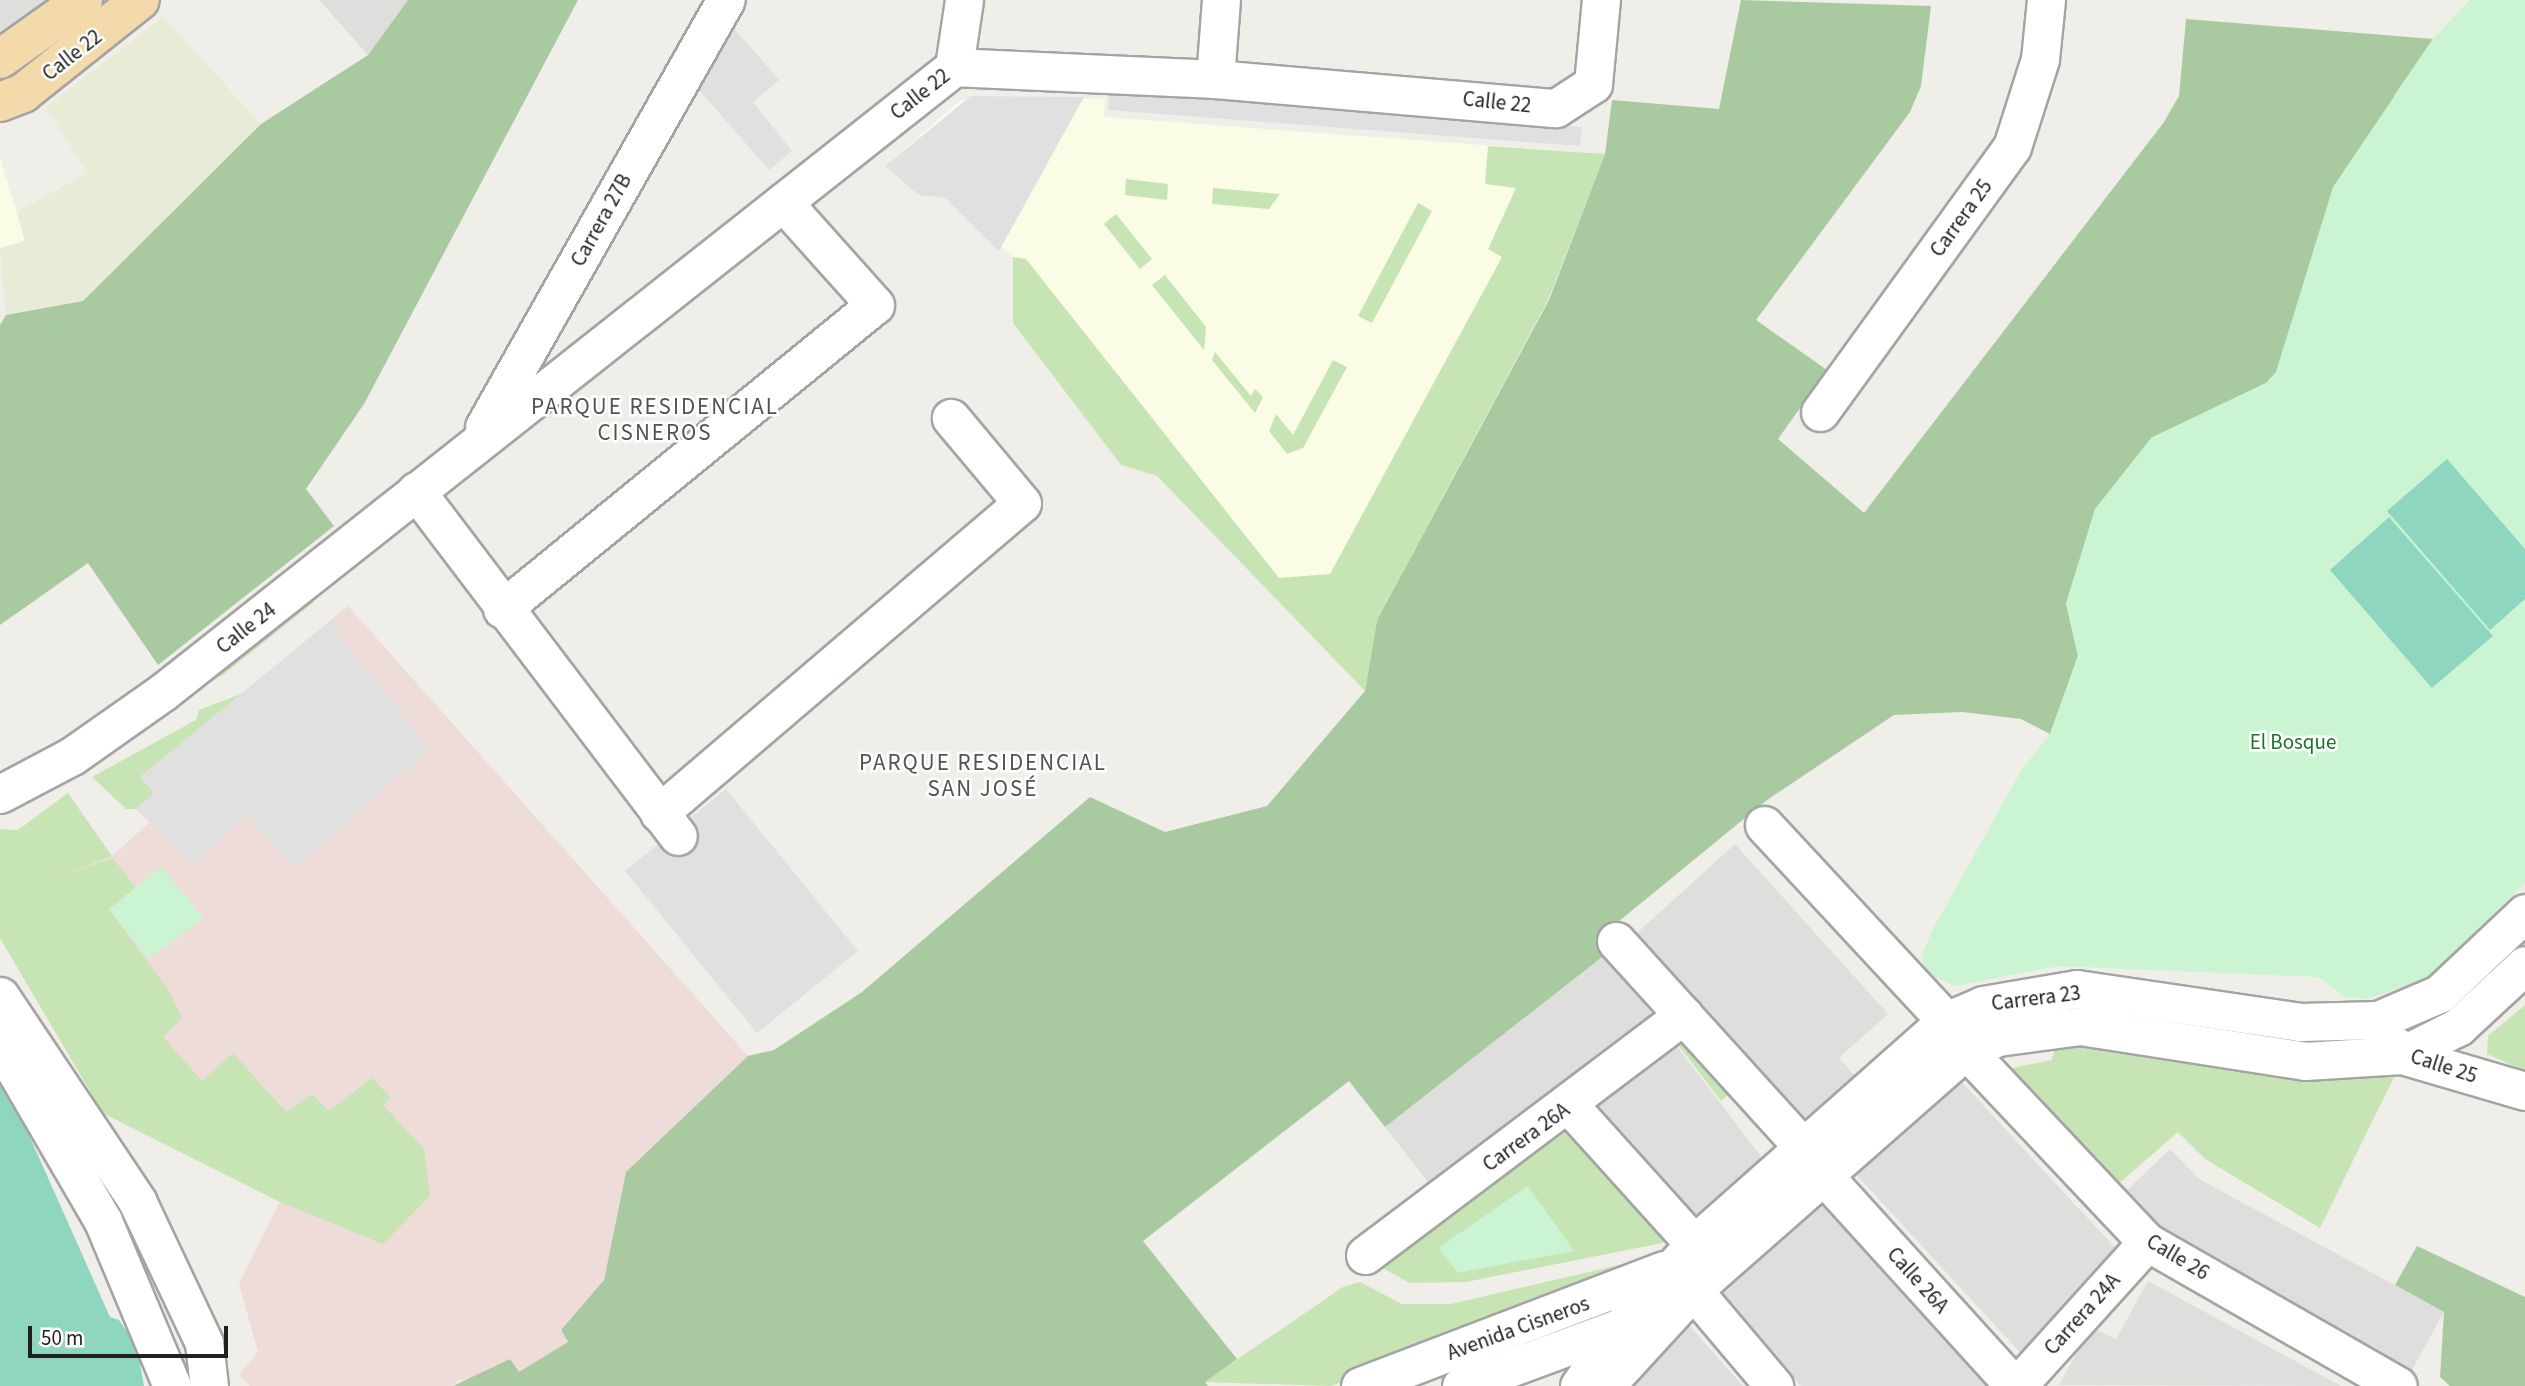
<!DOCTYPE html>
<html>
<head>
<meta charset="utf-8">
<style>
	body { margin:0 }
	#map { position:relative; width:2525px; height:1386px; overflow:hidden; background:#f0eee8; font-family:"Source Sans 3",sans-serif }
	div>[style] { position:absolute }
	.residential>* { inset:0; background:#dededd }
	.commercial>* { inset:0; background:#eedcd9 }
	.education>* { inset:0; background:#fafce5 }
	.farmland>* { inset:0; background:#e8ecd6 }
	.grass>* { inset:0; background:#c7e4b4 }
	.forest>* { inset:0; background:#a9caa1 }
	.park>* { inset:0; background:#cbf4d2 }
	.pitch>* { inset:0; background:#8fd6c1 }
	.parking>* { inset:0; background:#e0e0e0 }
	.roads { filter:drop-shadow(2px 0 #a4a4a4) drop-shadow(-2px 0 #a4a4a4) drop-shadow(0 2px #a4a4a4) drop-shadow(0 -2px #a4a4a4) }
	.minor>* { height:37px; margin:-18.5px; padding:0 18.5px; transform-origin:18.5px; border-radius:18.5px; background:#fff }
	.major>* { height:38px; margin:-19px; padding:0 19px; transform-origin:19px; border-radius:19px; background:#f2daaa }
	span { translate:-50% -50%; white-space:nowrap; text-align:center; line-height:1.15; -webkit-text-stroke:5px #fff; paint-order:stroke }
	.street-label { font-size:21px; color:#202020 }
	.park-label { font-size:21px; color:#187529 }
	.neighbourhood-label { font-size:23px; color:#535353; letter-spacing:2px }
	.scale { position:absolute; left:28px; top:1326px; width:200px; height:32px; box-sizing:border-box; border:4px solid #202020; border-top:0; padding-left:9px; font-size:21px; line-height:24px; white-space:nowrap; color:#202020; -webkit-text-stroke:5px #fff; paint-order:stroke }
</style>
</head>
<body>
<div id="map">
	<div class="residential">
		<div style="clip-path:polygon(0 0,56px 0,36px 18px,0 32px)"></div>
		<div style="clip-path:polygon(319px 0,408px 0,368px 55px)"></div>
		<div style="clip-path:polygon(1735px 844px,1888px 1014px,1839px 1058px,1858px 1079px,1809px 1124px,1637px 933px)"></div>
		<div style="clip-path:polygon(1606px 954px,1763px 1159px,1694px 1224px,1563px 1083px,1432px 1187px,1385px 1127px)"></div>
		<div style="clip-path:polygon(1957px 1077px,2119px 1252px,2026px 1359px,1854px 1172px)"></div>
		<div style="clip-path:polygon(2170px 1149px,2199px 1179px,2444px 1312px,2412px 1370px,2167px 1237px,2122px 1195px)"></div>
		<div style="clip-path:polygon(1821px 1200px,1992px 1386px,1801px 1386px,1717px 1296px)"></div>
		<div style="clip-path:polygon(2148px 1281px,2341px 1386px,2059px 1385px,2091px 1327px,2116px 1339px)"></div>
		<div style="clip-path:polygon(1687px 1323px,1743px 1386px,1626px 1386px,1635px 1370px)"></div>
	</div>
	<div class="commercial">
		<div style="clip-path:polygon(348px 606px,748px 1056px,626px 1172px,604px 1280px,561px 1330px,568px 1342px,518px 1373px,458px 1380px,453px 1386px,250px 1386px,239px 1375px,258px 1352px,239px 1284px,280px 1202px,103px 1113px,0 938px,0 897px,112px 856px,150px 822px,136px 809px,154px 793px,140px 777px)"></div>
	</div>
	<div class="education">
		<div style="clip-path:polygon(982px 96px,1105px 99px,1104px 117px,1605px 154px,1365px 691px,1157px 476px,1121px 465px,1013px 323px,1013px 257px,945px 198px,918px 195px,885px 166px,960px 101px)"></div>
		<div style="clip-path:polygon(0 157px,25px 241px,0 248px)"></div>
	</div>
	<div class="farmland">
		<div style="clip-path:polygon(163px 17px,261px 124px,83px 301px,6px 315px,0 248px,25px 241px,17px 212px,87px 173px,46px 107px)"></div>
	</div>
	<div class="grass">
		<div style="clip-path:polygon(1488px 146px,1605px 154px,1548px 300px,1377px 620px,1365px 691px,1157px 476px,1121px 465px,1013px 323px,1013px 257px,1026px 259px,1279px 578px,1330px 574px,1502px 257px,1488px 249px,1516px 188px,1485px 184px)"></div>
		<div style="clip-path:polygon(1126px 179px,1168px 184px,1167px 200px,1125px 195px)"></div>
		<div style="clip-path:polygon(1213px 188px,1280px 194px,1269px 209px,1212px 204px)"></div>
		<div style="clip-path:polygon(1418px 203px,1432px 211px,1372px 323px,1358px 316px)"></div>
		<div style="clip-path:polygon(1116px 214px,1152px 259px,1140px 269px,1104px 224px)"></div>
		<div style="clip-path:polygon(1165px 275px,1206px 327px,1204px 350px,1152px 285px)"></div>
		<div style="clip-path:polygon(1215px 352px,1251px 396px,1255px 389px,1263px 397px,1255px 413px,1212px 360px)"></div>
		<div style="clip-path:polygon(1333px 360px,1347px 367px,1303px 448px,1287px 454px,1269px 431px,1276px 414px,1293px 435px)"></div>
		<div style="clip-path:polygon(304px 599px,314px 602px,223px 675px,170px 705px)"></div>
		<div style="clip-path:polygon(241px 694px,140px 777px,154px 793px,136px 809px,126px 809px,92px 777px,196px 720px,199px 710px)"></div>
		<div style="clip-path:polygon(68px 793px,112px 856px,57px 877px,113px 858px,136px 888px,109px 909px,169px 991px,182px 1018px,163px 1037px,202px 1081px,233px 1053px,286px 1112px,312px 1094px,329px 1111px,372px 1078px,391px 1098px,383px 1105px,424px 1149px,430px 1196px,383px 1244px,280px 1202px,103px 1113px,0 938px,0 829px,18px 830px)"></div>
		<div style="clip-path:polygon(2525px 1005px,2525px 1071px,2487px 1054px,2488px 1036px)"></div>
		<div style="clip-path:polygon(1685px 1040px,1731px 1092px,1721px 1101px,1676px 1042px)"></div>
		<div style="clip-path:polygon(2055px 1043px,2377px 1067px,2394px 1077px,2320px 1228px,2205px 1159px,2178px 1132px,2117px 1185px,2002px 1070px,2052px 1060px)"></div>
		<div style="clip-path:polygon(1568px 1121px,1668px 1237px,1662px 1243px,1466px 1282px,1410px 1283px,1382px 1268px)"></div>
		<div style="clip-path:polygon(1649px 1258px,1642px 1266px,1331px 1386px,1204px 1382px,1343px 1287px,1360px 1282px,1402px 1304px,1451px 1304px)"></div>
	</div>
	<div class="forest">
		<div style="clip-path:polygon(408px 0,578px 0,364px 404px,306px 489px,334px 526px,158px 665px,88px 563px,0 625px,0 325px,6px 315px,83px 301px,261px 124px,368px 55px)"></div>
		<div style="clip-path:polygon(1741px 0,1931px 6px,1921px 86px,1910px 112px,1756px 320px,1827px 370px,1778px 439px,1864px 513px,2164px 122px,2179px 96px,2186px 19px,2433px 39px,2394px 96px,2525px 532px,2266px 383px,2151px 438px,2066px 603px,2078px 656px,2050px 734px,2021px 719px,1962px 712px,1894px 715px,1767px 800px,1596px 940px,1606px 954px,1385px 1127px,1349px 1081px,1143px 1241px,1237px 1359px,1205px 1382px,1208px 1386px,453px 1386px,510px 1359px,519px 1372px,568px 1342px,561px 1330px,604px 1280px,626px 1172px,748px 1056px,774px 1050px,862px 992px,1090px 797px,1165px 832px,1267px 806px,1365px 691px,1377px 620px,1549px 300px,1605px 154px,1612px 100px,1719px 109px)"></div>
		<div style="clip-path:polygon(2417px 1246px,2525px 1297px,2525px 1386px,2450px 1386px,2440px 1377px,2444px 1312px,2395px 1285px)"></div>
	</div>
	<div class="park">
		<div style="clip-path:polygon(2470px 0,2525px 0,2525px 883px,2425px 980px,2367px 999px,2345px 997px,2319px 977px,2059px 966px,1954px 986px,1925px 972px,1922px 954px,1933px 929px,2022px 769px,2050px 734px,2078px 656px,2066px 603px,2095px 509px,2151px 438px,2266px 383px,2276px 372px,2333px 187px,2433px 39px)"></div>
		<div style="clip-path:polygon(161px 867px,204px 918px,148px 959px,109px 909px)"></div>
		<div style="clip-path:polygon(1528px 1186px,1574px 1251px,1458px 1273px,1438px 1248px)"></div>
	</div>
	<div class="pitch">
		<div style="clip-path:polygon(2447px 459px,2525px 549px,2525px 599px,2490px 630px,2387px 511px)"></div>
		<div style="clip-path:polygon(2389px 517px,2493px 636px,2432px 688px,2330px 570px)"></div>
		<div style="clip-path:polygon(0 1070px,110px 1317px,119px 1320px,137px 1347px,144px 1386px,0 1386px)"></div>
	</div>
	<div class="parking">
		<div style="clip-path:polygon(730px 24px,779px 80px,753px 102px,792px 151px,769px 170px,697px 88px)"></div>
		<div style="clip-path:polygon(1109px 91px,1582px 127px,1580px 146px,1108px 110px)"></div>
		<div style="clip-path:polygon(971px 96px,1084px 97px,999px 251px,945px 198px,918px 195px,885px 166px)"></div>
		<div style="clip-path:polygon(329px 622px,430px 749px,296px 868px,248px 815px,193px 866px,136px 809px,154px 793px,140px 777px)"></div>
		<div style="clip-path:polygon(726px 789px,858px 951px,757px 1033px,625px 871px)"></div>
	</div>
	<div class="roads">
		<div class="minor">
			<div style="left:954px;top:67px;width:68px;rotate:-81.5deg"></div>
			<div style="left:1215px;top:79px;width:79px;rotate:-85.7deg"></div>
			<div style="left:1820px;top:412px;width:327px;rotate:-54.1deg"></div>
			<div style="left:2012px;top:147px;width:92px;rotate:-72.3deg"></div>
			<div style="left:2040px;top:59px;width:59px;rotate:-84.2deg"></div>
			<div style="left:484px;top:427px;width:491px;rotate:-60.5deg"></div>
			<div style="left:416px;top:491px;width:433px;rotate:52.8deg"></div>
			<div style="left:502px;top:609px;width:481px;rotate:-39.2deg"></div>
			<div style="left:875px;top:305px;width:138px;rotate:-131.8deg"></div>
			<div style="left:0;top:794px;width:81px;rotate:-27.8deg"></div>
			<div style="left:72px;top:756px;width:111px;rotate:-35.1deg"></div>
			<div style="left:163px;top:692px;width:1008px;rotate:-38.31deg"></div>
			<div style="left:954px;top:67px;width:261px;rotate:2.6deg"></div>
			<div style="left:1215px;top:79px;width:342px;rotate:4.9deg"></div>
			<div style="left:1556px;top:108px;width:44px;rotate:-33deg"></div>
			<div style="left:1593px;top:84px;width:84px;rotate:-84.6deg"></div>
			<div style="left:659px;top:813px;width:477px;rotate:-40.5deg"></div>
			<div style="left:1022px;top:503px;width:111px;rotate:-129.9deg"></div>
			<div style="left:1764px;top:825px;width:267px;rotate:47.1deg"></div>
			<div style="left:1616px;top:941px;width:280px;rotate:47.8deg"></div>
			<div style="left:0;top:996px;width:247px;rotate:56.2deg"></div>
			<div style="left:137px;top:1201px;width:157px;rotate:64.7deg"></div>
			<div style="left:204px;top:1343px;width:43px;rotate:83.4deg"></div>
			<div style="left:0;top:1044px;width:205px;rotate:59.8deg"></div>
			<div style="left:103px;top:1221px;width:179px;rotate:67.3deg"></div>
			<div style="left:2396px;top:1046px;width:11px;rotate:56deg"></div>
			<div style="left:2402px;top:1055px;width:128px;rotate:16.3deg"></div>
			<div style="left:1966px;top:1050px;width:264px;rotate:46.7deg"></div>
			<div style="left:2147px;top:1242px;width:289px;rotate:29.8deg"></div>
			<div style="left:1569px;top:1105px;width:187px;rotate:48deg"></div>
			<div style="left:1823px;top:1175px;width:285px;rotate:47.8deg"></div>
			<div style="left:1365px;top:1255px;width:399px;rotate:-37deg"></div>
			<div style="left:1672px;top:1301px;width:24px;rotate:-28deg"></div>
			<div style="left:1693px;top:1290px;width:126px;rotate:49.8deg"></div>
			<div style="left:1606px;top:1385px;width:129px;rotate:-47.5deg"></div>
			<div style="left:1693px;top:1290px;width:363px;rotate:-41.3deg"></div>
			<div style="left:1966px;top:1050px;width:35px;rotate:-22deg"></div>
			<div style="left:1998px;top:1037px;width:83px;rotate:-7.6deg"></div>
			<div style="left:2080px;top:1026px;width:228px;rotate:8.8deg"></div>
			<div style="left:2305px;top:1061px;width:97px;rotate:-3.5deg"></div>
			<div style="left:2402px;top:1055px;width:63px;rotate:-26.6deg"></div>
			<div style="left:2458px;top:1027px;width:91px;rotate:-42.8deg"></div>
			<div style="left:1360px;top:1386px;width:325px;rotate:-20.9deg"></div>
			<div style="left:1461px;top:1386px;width:173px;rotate:-20.3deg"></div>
			<div style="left:1579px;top:1386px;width:70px;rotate:-54.9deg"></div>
			<div style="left:1619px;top:1329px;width:113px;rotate:-48.6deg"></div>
			<div style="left:1694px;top:1244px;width:337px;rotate:-41.5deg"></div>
			<div style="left:1946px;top:1021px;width:40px;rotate:-23.4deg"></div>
			<div style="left:1983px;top:1005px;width:95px;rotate:-9.7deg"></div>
			<div style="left:2077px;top:989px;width:225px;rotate:8.4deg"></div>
			<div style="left:2300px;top:1022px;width:78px;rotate:-1.5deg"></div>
			<div style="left:2378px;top:1020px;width:66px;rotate:-23.1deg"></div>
			<div style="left:2439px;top:994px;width:118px;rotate:-43.3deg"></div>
			<div style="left:2017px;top:1386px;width:194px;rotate:-47.9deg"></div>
		</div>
		<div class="major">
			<div style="left:0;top:59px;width:102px;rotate:-35.4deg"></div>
			<div style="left:0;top:102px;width:25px;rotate:-21deg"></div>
			<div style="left:23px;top:93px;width:149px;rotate:-38.5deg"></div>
		</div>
	</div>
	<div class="street-label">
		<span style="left:72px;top:55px;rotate:-38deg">Calle 22</span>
		<span style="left:920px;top:94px;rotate:-38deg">Calle 22</span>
		<span style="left:1497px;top:102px;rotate:6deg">Calle 22</span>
		<span style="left:1961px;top:218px;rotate:-54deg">Carrera 25</span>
		<span style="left:601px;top:220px;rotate:-61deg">Carrera 27B</span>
		<span style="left:246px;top:628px;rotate:-38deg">Calle 24</span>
		<span style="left:2036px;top:998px;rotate:-7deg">Carrera 23</span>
		<span style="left:2444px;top:1066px;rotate:18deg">Calle 25</span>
		<span style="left:1526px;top:1137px;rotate:-36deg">Carrera 26A</span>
		<span style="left:2178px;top:1257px;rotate:31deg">Calle 26</span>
		<span style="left:1918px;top:1280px;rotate:48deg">Calle 26A</span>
		<span style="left:2082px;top:1314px;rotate:-48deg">Carrera 24A</span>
		<span style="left:1518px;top:1328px;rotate:-20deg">Avenida Cisneros</span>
	</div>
	<div class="park-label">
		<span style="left:2293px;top:742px">El Bosque</span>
	</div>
	<div class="neighbourhood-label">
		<span style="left:655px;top:420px">PARQUE RESIDENCIAL<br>CISNEROS</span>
		<span style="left:983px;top:776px">PARQUE RESIDENCIAL<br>SAN JOSÉ</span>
	</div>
	<div class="scale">50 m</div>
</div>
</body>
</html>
